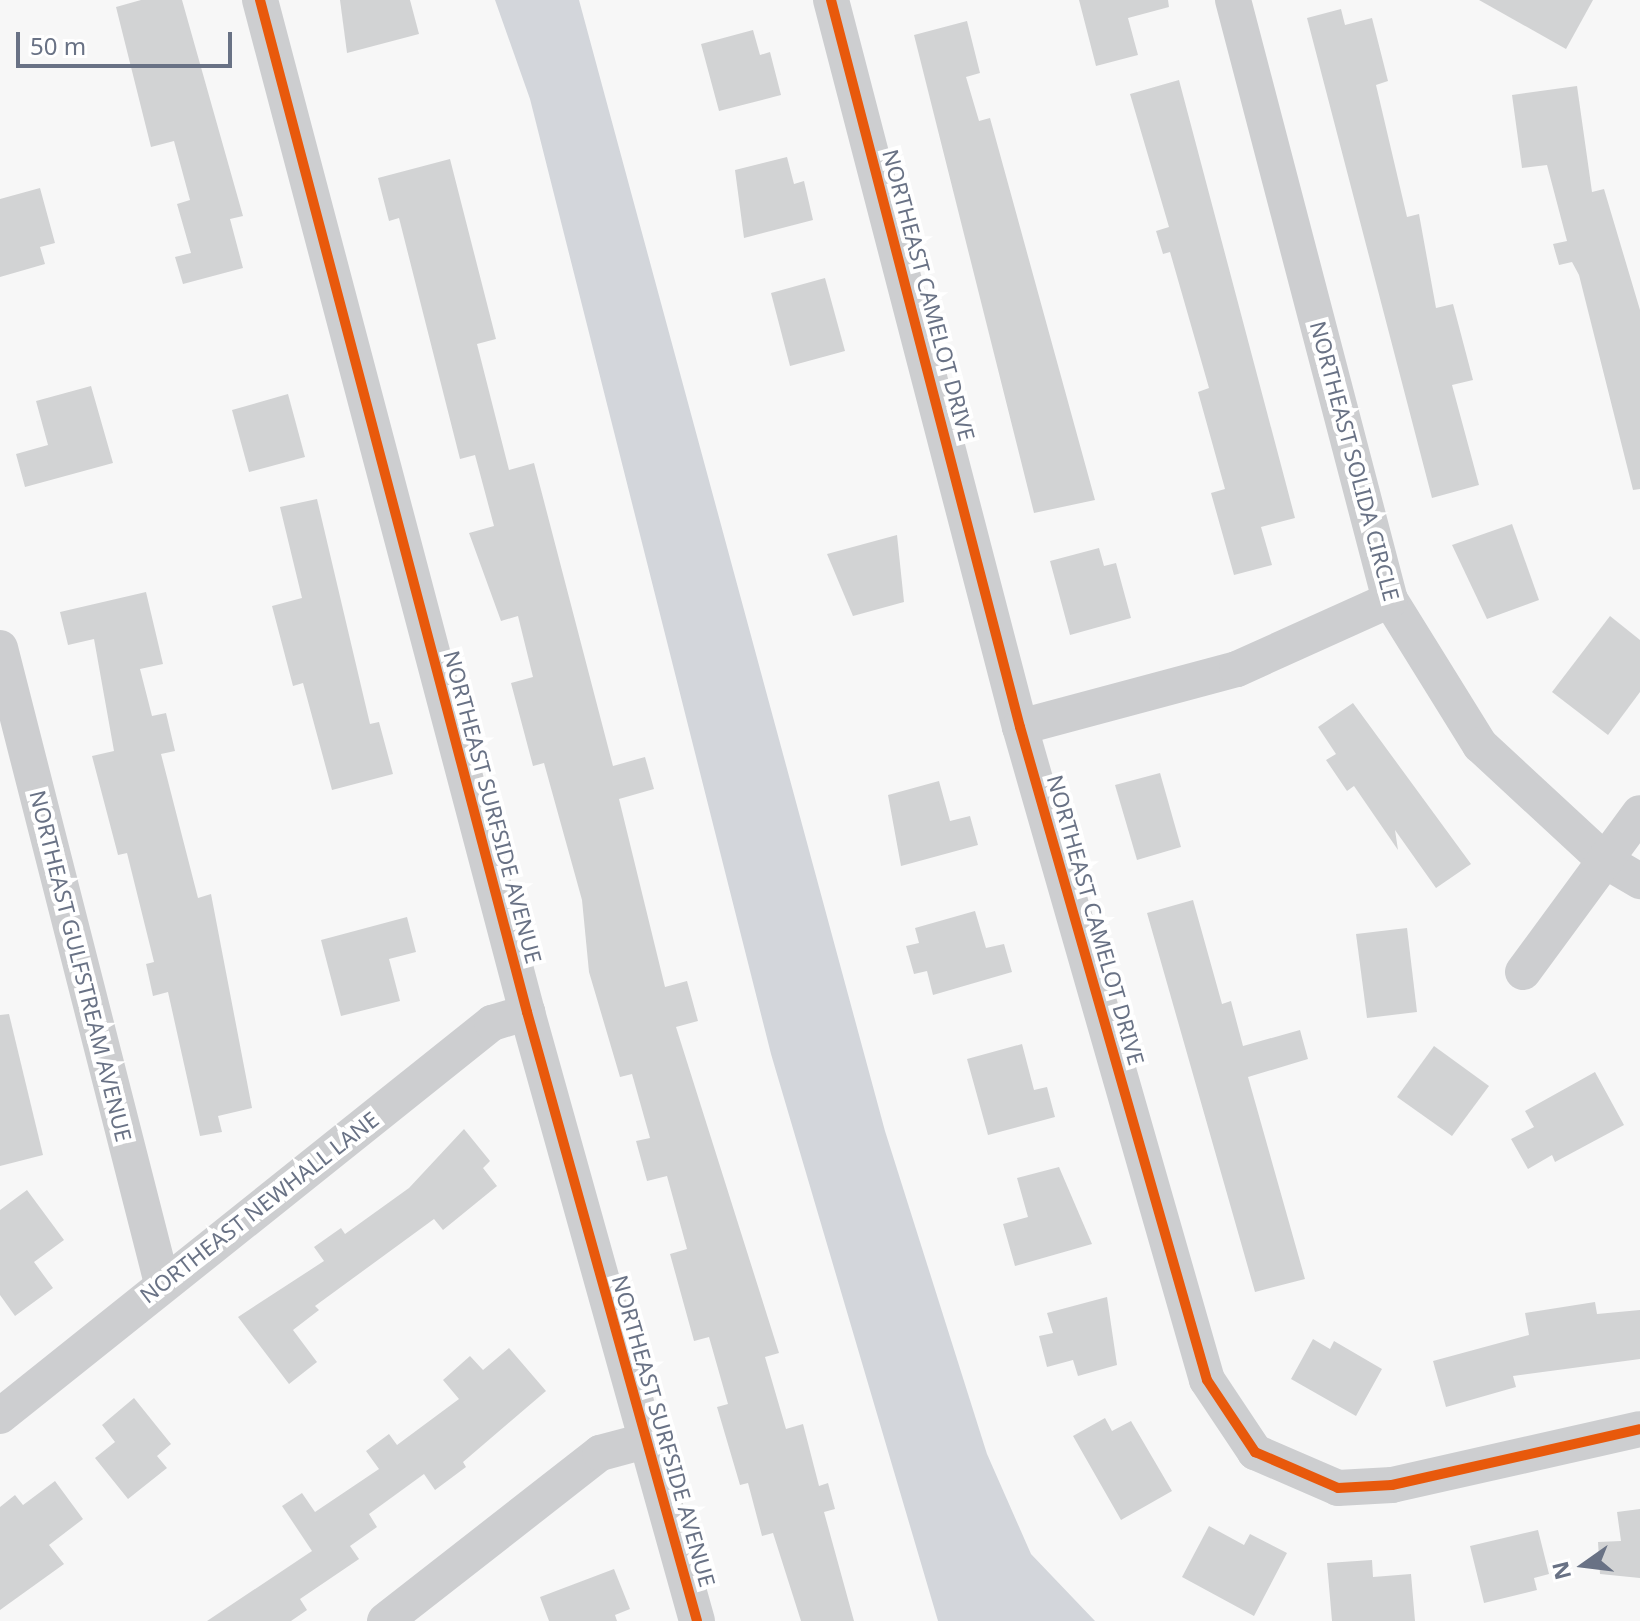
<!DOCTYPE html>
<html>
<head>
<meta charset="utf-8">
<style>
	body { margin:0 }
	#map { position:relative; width:1640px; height:1621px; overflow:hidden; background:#f7f7f7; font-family:"Noto Sans",sans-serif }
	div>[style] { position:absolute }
	.water>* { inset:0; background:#d3d6db }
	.building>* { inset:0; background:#d2d3d4 }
	.minor>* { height:36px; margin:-18px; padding:0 18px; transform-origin:18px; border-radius:18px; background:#cdced0 }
	.cycleway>* { height:10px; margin:-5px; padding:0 5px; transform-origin:5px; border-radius:5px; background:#e8590c }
	span { translate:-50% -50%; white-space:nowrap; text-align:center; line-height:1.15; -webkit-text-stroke:8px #fff; paint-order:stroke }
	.street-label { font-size:22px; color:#697285 }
	.north { position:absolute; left:1544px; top:1525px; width:80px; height:80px; -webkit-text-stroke:6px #fff; paint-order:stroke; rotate:256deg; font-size:22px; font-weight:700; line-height:32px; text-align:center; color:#697285 }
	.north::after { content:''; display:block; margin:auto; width:28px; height:36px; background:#697285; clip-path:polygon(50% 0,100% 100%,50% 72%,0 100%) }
	.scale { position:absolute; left:16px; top:32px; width:216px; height:36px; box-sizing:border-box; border:4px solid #697285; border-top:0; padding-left:10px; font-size:24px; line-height:28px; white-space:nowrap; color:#697285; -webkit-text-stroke:6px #fff; paint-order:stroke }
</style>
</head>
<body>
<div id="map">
	<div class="water">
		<div style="clip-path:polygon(495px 0,579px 0,885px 1131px,987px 1454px,1031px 1554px,1095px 1621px,938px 1621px,771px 1054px,530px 99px)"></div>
	</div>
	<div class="building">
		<div style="clip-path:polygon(141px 0,182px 0,243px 216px,230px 219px,243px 268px,183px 284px,175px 257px,191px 253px,177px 204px,190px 200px,174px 141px,151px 147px,116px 7px)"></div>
		<div style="clip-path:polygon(340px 0,410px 0,419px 34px,347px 53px)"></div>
		<div style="clip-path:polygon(1079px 0,1168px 0,1169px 7px,1128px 18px,1138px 55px,1096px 66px)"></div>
		<div style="clip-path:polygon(1479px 0,1593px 0,1566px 49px)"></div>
		<div style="clip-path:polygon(1341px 9px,1345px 25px,1372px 18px,1388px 81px,1376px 85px,1407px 217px,1419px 214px,1436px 308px,1453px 304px,1473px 380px,1452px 385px,1479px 485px,1432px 498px,1307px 18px)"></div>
		<div style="clip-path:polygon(967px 21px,980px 73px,966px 77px,979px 121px,990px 118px,1095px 500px,1034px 513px,914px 35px)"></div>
		<div style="clip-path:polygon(753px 30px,760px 55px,770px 52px,781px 95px,719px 111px,701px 44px)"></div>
		<div style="clip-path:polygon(1179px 80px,1295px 518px,1261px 527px,1272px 565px,1234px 575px,1211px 493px,1225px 489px,1198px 392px,1209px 388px,1170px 252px,1163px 254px,1156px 231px,1169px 227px,1130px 94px)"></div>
		<div style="clip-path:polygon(1577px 86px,1592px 192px,1604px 189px,1640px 310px,1640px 489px,1633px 490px,1579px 275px,1572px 262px,1559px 265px,1553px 244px,1567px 241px,1547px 165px,1522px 168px,1512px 95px)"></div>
		<div style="clip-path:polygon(787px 157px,794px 184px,804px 181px,813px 220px,744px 238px,735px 170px)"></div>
		<div style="clip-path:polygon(450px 159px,496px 339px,477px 344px,509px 470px,534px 463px,613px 766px,645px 757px,654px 789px,619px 799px,665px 987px,687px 981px,698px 1021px,676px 1027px,779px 1353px,765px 1357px,786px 1429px,803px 1424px,819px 1486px,828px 1483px,835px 1509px,824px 1512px,854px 1621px,801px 1621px,773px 1533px,762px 1536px,748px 1483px,740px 1485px,717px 1407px,728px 1404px,709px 1337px,694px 1341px,670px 1254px,687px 1249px,667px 1176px,647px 1181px,636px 1141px,650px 1138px,632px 1074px,620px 1077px,589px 972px,582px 900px,544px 763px,533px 766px,511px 683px,533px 677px,518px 616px,501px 621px,469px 533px,494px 526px,475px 455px,460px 459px,399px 218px,389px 221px,378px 178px)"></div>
		<div style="clip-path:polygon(40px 188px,55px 243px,40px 247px,45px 264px,0 277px,0 199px)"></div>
		<div style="clip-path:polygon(825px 278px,845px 351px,790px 366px,771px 293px)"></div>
		<div style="clip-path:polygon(91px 386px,113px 463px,25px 487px,16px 454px,48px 445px,36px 401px)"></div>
		<div style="clip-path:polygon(288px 394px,305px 457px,249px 472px,232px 410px)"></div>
		<div style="clip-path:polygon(317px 499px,370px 724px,379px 722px,393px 774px,332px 790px,303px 683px,293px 686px,272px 606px,302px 598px,280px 507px)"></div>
		<div style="clip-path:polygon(1512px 524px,1539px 600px,1487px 619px,1452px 545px)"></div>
		<div style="clip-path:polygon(897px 535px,904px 602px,853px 616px,827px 554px)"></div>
		<div style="clip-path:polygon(1099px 548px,1104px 566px,1116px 563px,1131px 618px,1070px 635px,1050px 561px)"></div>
		<div style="clip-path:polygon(146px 592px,163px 664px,140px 669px,152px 716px,166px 713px,175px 751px,161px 754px,198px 898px,211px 894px,252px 1108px,218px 1116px,222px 1132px,200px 1136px,168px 992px,153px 996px,146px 964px,154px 962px,127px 853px,118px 855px,92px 756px,114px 751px,94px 639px,68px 645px,60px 612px)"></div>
		<div style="clip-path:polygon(1610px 616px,1640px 640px,1640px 692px,1608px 735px,1552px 692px)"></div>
		<div style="clip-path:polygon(1353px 703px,1471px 864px,1436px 888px,1395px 830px,1398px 850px,1354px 786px,1347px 791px,1326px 760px,1336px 754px,1318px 727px)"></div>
		<div style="clip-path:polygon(1160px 773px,1181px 847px,1137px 860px,1115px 785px)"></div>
		<div style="clip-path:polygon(939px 781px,950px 821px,970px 816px,978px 845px,901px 866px,888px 795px)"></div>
		<div style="clip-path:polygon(1193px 900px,1222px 1004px,1231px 1001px,1243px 1046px,1300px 1030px,1308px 1059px,1248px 1077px,1305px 1279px,1255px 1292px,1147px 913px)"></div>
		<div style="clip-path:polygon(975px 911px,986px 948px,1004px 944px,1012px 972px,933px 995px,927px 971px,914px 974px,906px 946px,919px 943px,915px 928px)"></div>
		<div style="clip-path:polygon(407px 917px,416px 952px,389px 959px,400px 1001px,341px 1016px,321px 940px)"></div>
		<div style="clip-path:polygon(1407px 928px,1417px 1012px,1367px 1018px,1356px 934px)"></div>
		<div style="clip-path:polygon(9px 1014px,43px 1155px,0 1166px,0 1015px)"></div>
		<div style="clip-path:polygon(1022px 1044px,1034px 1090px,1047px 1087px,1055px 1117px,988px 1135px,967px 1059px)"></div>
		<div style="clip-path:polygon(1434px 1046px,1489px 1086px,1452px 1136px,1397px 1097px)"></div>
		<div style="clip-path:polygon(1595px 1072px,1624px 1125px,1555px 1162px,1552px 1155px,1528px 1169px,1511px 1139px,1534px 1127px,1525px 1111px)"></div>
		<div style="clip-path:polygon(464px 1129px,490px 1161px,483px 1168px,497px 1186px,443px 1230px,434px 1219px,315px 1306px,319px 1310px,293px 1330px,317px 1362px,289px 1384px,238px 1317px,324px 1261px,314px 1247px,341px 1228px,345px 1234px,409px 1188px)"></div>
		<div style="clip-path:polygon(1059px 1167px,1092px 1244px,1015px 1266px,1003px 1224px,1028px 1217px,1017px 1178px)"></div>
		<div style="clip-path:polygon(27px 1190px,64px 1240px,34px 1262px,53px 1288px,15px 1316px,0 1295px,0 1210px)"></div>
		<div style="clip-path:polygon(1107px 1297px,1117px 1365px,1078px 1376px,1073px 1360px,1047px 1367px,1039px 1336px,1053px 1333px,1047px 1313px)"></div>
		<div style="clip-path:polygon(1595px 1302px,1597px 1314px,1640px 1310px,1640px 1359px,1513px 1376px,1516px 1387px,1446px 1407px,1433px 1361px,1529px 1335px,1525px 1313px)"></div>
		<div style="clip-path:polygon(1313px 1339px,1330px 1349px,1334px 1341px,1382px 1369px,1356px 1416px,1291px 1379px)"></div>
		<div style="clip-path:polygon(509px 1348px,546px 1391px,463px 1462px,466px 1467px,435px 1490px,424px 1474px,369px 1514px,377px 1527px,350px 1546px,359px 1559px,300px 1599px,307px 1610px,291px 1621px,207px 1621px,312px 1551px,282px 1506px,302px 1493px,315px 1512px,379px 1469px,366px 1451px,389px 1434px,397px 1445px,459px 1399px,443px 1380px,470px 1356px,483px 1370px)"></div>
		<div style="clip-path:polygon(134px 1398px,171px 1444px,157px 1456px,167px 1468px,128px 1499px,95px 1458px,115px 1442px,102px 1425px)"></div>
		<div style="clip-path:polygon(1105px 1418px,1112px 1431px,1131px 1421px,1172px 1491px,1121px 1520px,1073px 1436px)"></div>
		<div style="clip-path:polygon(55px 1481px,83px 1519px,49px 1545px,64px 1564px,0 1610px,0 1507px,15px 1495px,23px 1505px)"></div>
		<div style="clip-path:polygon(1640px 1509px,1640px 1578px,1600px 1574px,1598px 1542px,1621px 1541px,1617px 1512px)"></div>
		<div style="clip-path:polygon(1209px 1526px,1244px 1545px,1250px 1534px,1287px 1553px,1254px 1616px,1182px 1577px)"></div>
		<div style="clip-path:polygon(1538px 1530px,1549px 1574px,1534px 1578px,1537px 1590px,1484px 1603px,1470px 1546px)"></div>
		<div style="clip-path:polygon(1372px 1560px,1373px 1577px,1411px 1574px,1415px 1621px,1332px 1621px,1327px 1563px)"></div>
		<div style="clip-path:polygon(614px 1569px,630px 1609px,615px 1615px,617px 1621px,549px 1621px,540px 1597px)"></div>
	</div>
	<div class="minor">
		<div style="left:260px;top:0;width:1047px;rotate:75.22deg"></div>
		<div style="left:527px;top:1012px;width:632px;rotate:74.4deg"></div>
		<div style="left:831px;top:0;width:751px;rotate:75.43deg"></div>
		<div style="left:1020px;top:727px;width:679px;rotate:74.02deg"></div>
		<div style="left:1207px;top:1380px;width:87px;rotate:56.3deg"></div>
		<div style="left:1255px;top:1452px;width:90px;rotate:23.4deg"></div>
		<div style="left:1338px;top:1488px;width:54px;rotate:-3.2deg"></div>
		<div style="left:1392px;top:1485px;width:254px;rotate:-12.7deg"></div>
		<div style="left:1233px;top:0;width:620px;rotate:75.34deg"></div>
		<div style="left:1390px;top:600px;width:171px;rotate:58.2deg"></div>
		<div style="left:1480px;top:745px;width:169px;rotate:42.8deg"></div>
		<div style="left:1604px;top:860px;width:42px;rotate:30.3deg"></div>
		<div style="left:0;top:648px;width:655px;rotate:75.69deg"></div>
		<div style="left:1020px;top:727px;width:225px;rotate:-15deg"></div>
		<div style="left:1237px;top:669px;width:168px;rotate:-24.3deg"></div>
		<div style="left:1523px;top:972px;width:197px;rotate:-53.7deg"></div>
		<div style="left:0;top:1416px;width:630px;rotate:-38.62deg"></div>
		<div style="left:492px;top:1023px;width:37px;rotate:-17deg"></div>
		<div style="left:385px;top:1621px;width:273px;rotate:-38deg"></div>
		<div style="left:600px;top:1453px;width:47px;rotate:-14.9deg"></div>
	</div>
	<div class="cycleway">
		<div style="left:260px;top:0;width:1047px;rotate:75.22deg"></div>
		<div style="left:527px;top:1012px;width:632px;rotate:74.4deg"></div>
		<div style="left:831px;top:0;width:751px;rotate:75.43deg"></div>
		<div style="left:1020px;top:727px;width:679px;rotate:74.02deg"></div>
		<div style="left:1207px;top:1380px;width:87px;rotate:56.3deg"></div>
		<div style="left:1255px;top:1452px;width:90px;rotate:23.4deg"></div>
		<div style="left:1338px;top:1488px;width:54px;rotate:-3.2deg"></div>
		<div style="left:1392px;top:1485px;width:254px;rotate:-12.7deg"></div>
	</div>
	<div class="street-label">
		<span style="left:929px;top:295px;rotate:75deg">NORTHEAST CAMELOT DRIVE</span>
		<span style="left:1355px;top:461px;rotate:75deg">NORTHEAST SOLIDA CIRCLE</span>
		<span style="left:493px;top:807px;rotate:75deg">NORTHEAST SURFSIDE AVENUE</span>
		<span style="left:1096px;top:920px;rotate:74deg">NORTHEAST CAMELOT DRIVE</span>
		<span style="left:81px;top:966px;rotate:76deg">NORTHEAST GULFSTREAM AVENUE</span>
		<span style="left:259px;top:1207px;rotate:-38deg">NORTHEAST NEWHALL LANE</span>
		<span style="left:664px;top:1431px;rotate:74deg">NORTHEAST SURFSIDE AVENUE</span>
	</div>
	<div class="north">N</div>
	<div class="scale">50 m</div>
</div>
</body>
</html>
